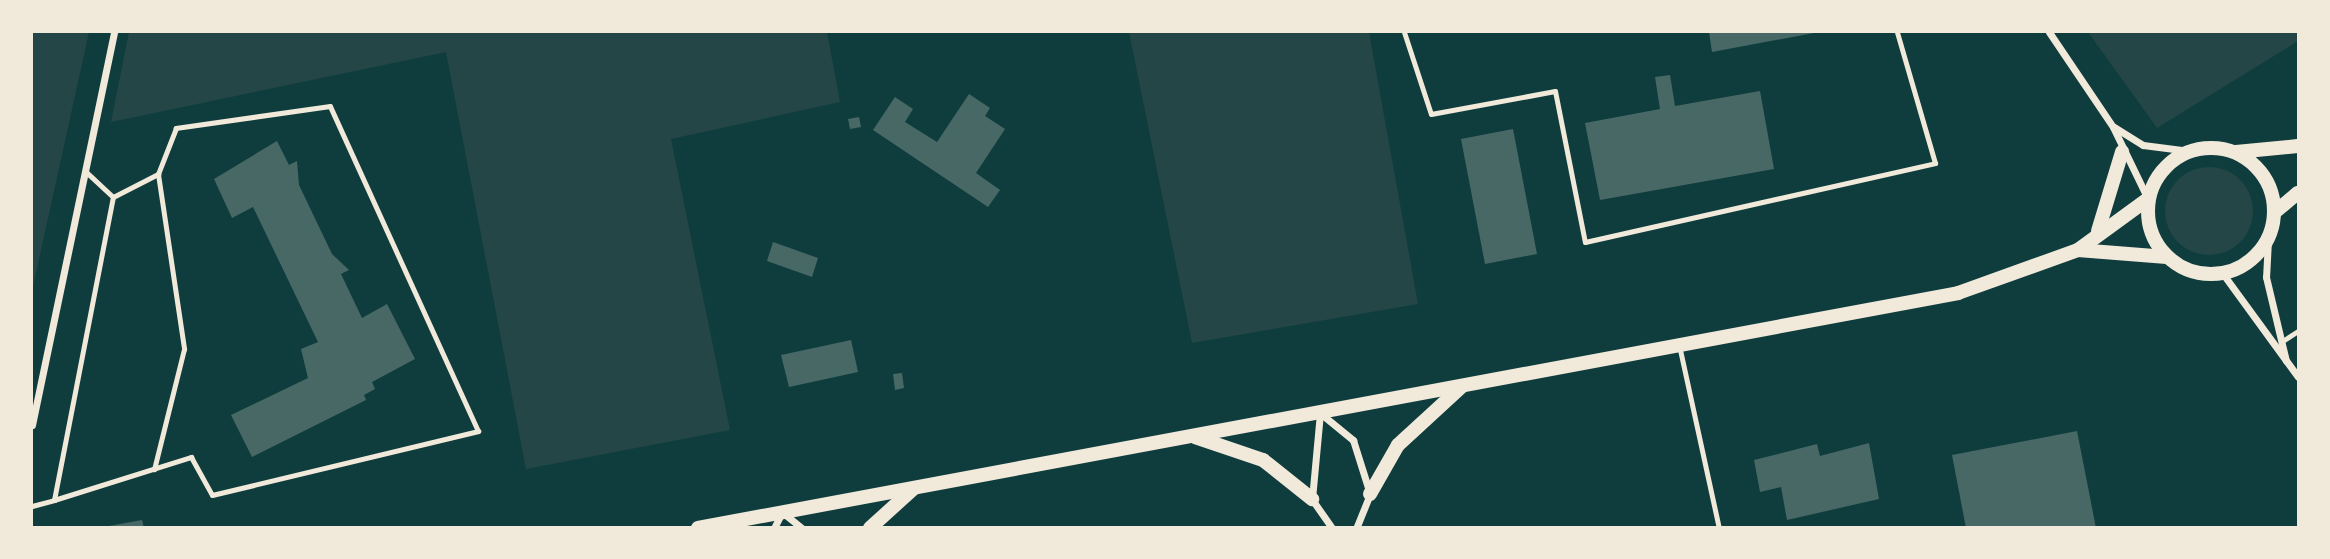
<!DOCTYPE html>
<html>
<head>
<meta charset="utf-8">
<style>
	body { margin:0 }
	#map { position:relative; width:2330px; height:559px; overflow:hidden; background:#0f3d3e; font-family:Ubuntu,sans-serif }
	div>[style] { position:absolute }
	.green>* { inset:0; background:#244646 }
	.round { border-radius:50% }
	.building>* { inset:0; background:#486865 }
	.service>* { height:5px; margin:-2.5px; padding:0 2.5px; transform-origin:2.5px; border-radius:2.5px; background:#f1e9da }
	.minor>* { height:7px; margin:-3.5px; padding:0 3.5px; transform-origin:3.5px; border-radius:3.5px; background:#f1e9da }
	.secondary>* { height:14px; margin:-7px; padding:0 7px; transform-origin:7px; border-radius:7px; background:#f1e9da }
	.secondary>.ring { margin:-7px; padding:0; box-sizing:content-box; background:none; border:14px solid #f1e9da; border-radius:50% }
	span { translate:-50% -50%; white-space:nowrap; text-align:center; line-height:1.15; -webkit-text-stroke:6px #f1e9da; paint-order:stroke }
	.frame { position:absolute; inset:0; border:33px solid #f1e9da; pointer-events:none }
</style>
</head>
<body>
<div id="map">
	<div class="green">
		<div style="clip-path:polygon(32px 32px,89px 32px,32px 291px)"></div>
		<div style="clip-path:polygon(129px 32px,827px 32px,840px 102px,671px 139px,730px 430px,526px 469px,446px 52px,111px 122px)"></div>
		<div style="clip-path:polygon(1129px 32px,1369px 32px,1418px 304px,1192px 343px)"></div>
		<div style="clip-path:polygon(2088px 32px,2298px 32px,2298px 41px,2157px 128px)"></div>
		<div class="round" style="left:2165px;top:167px;width:88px;height:88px"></div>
	</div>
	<div class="building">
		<div style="clip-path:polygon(1709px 32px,1814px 32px,1814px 33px,1712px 52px)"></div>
		<div style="clip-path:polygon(1670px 75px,1675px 106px,1760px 91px,1774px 169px,1600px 200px,1585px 123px,1660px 109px,1655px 77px)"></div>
		<div style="clip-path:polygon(969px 94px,990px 108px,985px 116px,1005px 129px,976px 173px,1000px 190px,988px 207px,873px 130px,895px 97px,913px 109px,905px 122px,937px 142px)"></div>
		<div style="clip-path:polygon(859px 117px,861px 127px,850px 129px,848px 119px)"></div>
		<div style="clip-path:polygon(1513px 129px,1537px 254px,1485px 264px,1461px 139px)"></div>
		<div style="clip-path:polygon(277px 141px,289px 165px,297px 161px,299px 185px,332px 254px,349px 270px,341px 274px,362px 318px,387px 304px,415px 359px,372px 382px,375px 389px,364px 395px,366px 400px,252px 457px,231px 415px,308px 378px,301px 349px,318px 342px,253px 207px,232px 218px,214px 179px)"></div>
		<div style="clip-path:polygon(773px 242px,818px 258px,812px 277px,767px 261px)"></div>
		<div style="clip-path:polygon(851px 340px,858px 372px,789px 387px,781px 355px)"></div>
		<div style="clip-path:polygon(902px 373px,904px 388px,895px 390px,893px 374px)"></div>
		<div style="clip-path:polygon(2077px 431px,2096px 528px,1966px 528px,1952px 455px)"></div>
		<div style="clip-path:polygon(1869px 443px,1879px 499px,1787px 520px,1781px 487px,1760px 492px,1754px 460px,1817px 444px,1820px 456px)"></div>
		<div style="clip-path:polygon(142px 520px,144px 528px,109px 528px,109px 526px)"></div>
	</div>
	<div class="service">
		<div style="left:1404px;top:32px;width:86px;rotate:71.8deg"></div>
		<div style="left:1431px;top:114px;width:126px;rotate:-10.5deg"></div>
		<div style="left:1555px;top:91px;width:154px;rotate:78.8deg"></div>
		<div style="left:1585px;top:242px;width:359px;rotate:-12.7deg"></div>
		<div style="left:1935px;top:163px;width:136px;rotate:-106.2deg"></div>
		<div style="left:113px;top:197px;width:51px;rotate:-27.1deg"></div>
		<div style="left:2284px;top:340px;width:17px;rotate:-33deg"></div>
		<div style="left:1679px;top:345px;width:187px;rotate:77.7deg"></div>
		<div style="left:54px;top:500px;width:144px;rotate:-17.4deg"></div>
		<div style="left:191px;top:457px;width:43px;rotate:61.1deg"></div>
		<div style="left:212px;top:495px;width:274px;rotate:-13.5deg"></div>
		<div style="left:478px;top:431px;width:357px;rotate:-114.5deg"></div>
		<div style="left:330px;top:106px;width:156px;rotate:171.9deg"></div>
		<div style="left:176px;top:128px;width:49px;rotate:111.4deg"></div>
		<div style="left:158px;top:174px;width:177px;rotate:81.5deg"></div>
		<div style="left:184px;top:349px;width:124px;rotate:104deg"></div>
		<div style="left:32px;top:506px;width:23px;rotate:-15deg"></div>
		<div style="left:54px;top:500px;width:309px;rotate:-79deg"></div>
		<div style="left:113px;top:197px;width:38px;rotate:-137deg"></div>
	</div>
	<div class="minor">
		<div style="left:2049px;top:32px;width:115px;rotate:56deg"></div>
		<div style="left:2113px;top:127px;width:80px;rotate:64.1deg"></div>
		<div style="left:2114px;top:127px;width:34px;rotate:32deg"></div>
		<div style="left:2143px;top:145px;width:47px;rotate:7.3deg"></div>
		<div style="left:2268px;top:240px;width:37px;rotate:93deg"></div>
		<div style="left:2266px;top:277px;width:86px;rotate:76.6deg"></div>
		<div style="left:2223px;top:274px;width:127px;rotate:53.9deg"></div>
		<div style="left:32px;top:425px;width:401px;rotate:-78.2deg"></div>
		<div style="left:774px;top:528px;width:18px;rotate:-63deg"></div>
		<div style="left:782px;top:512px;width:26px;rotate:39deg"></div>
		<div style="left:1332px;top:528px;width:35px;rotate:-125deg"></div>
		<div style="left:1312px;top:499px;width:86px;rotate:-84.7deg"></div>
		<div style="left:1320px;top:413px;width:43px;rotate:39.3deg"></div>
		<div style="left:1353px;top:440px;width:57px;rotate:72.5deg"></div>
		<div style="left:1370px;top:494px;width:37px;rotate:112deg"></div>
	</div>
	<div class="secondary">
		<div class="ring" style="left:2148px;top:148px;width:112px;height:112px"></div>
		<div style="left:2236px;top:152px;width:62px;rotate:-5.5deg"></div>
		<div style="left:2275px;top:212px;width:30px;rotate:-40deg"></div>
		<div style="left:2098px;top:231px;width:83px;rotate:-73.1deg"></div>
		<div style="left:2078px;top:250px;width:87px;rotate:-36.1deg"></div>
		<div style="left:1195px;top:437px;width:72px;rotate:18.7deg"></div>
		<div style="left:1263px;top:460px;width:63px;rotate:38.5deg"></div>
		<div style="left:1370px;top:494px;width:56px;rotate:-60.3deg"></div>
		<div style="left:1398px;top:445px;width:86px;rotate:-42.6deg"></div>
		<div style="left:698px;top:528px;width:1282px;rotate:-10.56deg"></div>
		<div style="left:1958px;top:293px;width:127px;rotate:-19.7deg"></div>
		<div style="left:2078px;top:250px;width:89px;rotate:4.5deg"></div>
		<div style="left:870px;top:528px;width:58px;rotate:-42.2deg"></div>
	</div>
	<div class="frame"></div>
</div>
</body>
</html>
